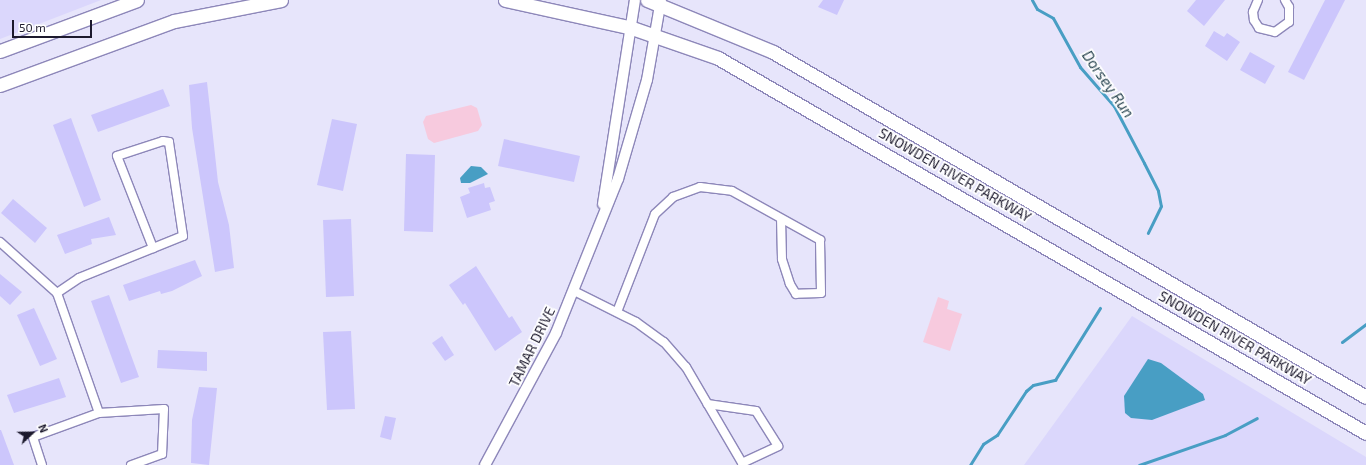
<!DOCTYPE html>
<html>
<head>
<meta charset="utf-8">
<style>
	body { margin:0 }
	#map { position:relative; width:1366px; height:465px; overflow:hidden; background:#e7e5fb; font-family:"Exo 2",sans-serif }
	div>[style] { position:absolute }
	.built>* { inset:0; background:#dbd7fc }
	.green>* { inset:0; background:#f7cade }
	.water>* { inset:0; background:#489ec4 }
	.stream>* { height:3px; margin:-1.5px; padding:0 1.5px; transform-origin:1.5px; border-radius:1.5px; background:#489ec4 }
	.building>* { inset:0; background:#ccc6fc }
	.roads { filter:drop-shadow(1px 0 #8d87b9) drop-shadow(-1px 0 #8d87b9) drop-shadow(0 1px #8d87b9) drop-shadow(0 -1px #8d87b9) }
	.minor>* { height:8px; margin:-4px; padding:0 4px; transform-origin:4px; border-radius:4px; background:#fff }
	.tertiary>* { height:10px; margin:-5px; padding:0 5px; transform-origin:5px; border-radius:5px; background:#fff }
	.primary>* { height:13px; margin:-6.5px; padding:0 6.5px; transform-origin:6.5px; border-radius:6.5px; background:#fff }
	span { translate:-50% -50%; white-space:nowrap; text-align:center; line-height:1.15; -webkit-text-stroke:3.5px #fff; paint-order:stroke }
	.street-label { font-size:14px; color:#1c192d }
	.water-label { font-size:15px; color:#2d4855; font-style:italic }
	.north { position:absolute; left:12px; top:413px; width:40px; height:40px; -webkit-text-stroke:3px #fff; paint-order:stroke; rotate:68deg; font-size:11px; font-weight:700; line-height:16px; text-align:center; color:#1c192d }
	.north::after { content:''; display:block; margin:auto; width:14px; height:18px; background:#1c192d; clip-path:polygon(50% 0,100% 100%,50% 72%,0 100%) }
	.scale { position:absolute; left:12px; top:20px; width:80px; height:18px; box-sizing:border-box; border:2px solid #1c192d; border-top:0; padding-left:5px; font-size:12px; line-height:14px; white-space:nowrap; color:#1c192d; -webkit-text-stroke:3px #fff; paint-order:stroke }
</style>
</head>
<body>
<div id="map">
	<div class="built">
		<div style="clip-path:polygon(0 0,101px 0,0 39px)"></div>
		<div style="clip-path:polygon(1132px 316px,1366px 457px,1366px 465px,1024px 465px)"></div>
	</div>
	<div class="green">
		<div style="clip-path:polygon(471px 105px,477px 108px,482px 125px,478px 131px,434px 143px,428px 139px,423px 122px,426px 116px)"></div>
		<div style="clip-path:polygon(938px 297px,949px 301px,947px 309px,962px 314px,950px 351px,923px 342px)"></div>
	</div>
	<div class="water">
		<div style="clip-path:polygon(471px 166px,481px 167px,488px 174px,470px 183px,461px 183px,460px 178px)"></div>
		<div style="clip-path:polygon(1148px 359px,1161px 363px,1203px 394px,1205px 400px,1152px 420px,1131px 418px,1125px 413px,1124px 396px)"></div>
	</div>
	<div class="stream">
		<div style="left:1032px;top:0;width:10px;rotate:61deg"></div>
		<div style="left:1037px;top:9px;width:18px;rotate:29deg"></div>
		<div style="left:1053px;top:18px;width:56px;rotate:61.1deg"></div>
		<div style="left:1080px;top:67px;width:52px;rotate:48.9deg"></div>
		<div style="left:1114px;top:106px;width:64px;rotate:62.2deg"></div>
		<div style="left:1144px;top:163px;width:31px;rotate:63deg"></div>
		<div style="left:1158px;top:191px;width:15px;rotate:79deg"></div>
		<div style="left:1161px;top:206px;width:30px;rotate:116deg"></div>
		<div style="left:1342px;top:342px;width:30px;rotate:-37deg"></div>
		<div style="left:970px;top:465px;width:25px;rotate:-58deg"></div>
		<div style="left:983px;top:444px;width:17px;rotate:-33deg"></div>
		<div style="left:997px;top:435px;width:53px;rotate:-56.6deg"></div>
		<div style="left:1026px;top:391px;width:9px;rotate:-41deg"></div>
		<div style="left:1033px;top:385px;width:23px;rotate:-13deg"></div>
		<div style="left:1055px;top:380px;width:85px;rotate:-58deg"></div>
		<div style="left:1139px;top:465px;width:91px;rotate:-19.2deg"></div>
		<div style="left:1225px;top:435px;width:36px;rotate:-28deg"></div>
	</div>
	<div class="building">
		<div style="clip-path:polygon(823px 0,844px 0,837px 15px,818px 7px)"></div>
		<div style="clip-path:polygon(1196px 0,1225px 0,1204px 26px,1187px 11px)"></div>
		<div style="clip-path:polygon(1325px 0,1345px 0,1304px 80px,1288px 72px)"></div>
		<div style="clip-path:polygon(1214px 31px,1224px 37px,1227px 33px,1240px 42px,1227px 61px,1205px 46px)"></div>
		<div style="clip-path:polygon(1250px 52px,1275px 66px,1265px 84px,1240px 70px)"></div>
		<div style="clip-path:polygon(207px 82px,218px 182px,229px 225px,234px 268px,215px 272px,192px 128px,189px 85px)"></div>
		<div style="clip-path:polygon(163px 89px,170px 106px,98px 132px,91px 115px)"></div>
		<div style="clip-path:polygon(71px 118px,101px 200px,84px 207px,53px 125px)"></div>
		<div style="clip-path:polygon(332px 119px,357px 124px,343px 191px,317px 185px)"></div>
		<div style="clip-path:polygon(504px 139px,580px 156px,574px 182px,498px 166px)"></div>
		<div style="clip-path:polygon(406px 154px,435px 155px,433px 232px,404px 231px)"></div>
		<div style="clip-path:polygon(484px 183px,485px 188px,490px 187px,495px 201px,489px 203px,491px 210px,467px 218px,460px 197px,470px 193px,468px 188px)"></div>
		<div style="clip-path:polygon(13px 199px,47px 228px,35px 243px,1px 213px)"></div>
		<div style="clip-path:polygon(109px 217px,116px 235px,91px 239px,92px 244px,65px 254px,57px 235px)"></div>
		<div style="clip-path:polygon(351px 219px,354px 296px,326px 297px,323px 220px)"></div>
		<div style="clip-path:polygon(195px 260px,202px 276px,172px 291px,161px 294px,160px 291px,129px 301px,123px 285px)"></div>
		<div style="clip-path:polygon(476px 266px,509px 318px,512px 316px,522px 332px,495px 351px,465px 303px,463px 305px,449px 285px)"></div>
		<div style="clip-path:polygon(0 274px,22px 292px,10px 305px,0 296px)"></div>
		<div style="clip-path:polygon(109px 295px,139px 377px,121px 383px,91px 301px)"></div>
		<div style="clip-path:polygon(34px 308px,57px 359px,40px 366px,17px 315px)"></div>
		<div style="clip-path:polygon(351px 331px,355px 409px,327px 410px,323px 332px)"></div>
		<div style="clip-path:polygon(442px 336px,454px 355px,445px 361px,432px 343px)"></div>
		<div style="clip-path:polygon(158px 350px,207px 352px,207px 371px,157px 368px)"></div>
		<div style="clip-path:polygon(59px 378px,66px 397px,14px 413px,7px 395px)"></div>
		<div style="clip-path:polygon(199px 387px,217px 388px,209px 465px,191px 463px,192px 420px)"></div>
		<div style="clip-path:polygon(385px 416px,396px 418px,391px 440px,380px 437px)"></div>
		<div style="clip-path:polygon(0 430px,1px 430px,14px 465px,0 465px)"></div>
	</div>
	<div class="roads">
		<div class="minor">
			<div style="left:1258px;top:0;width:13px;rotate:113deg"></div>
			<div style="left:1253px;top:12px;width:8px;rotate:83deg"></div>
			<div style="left:1254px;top:20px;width:9px;rotate:58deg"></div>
			<div style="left:1259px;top:28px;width:16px;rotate:14deg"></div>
			<div style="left:1275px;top:32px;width:17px;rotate:-36deg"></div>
			<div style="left:1289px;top:22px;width:15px;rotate:-90deg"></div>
			<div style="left:1289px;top:7px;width:8px;rotate:-120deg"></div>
			<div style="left:0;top:242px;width:76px;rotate:41.8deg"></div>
			<div style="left:57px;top:293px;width:127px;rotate:70.7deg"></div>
			<div style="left:574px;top:291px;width:69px;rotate:26.6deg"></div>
			<div style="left:636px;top:322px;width:34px;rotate:36deg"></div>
			<div style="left:664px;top:342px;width:33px;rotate:49deg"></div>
			<div style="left:686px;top:367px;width:111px;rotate:59.7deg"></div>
			<div style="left:742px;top:463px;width:40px;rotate:-25deg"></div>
			<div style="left:778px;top:446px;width:41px;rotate:-122.2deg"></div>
			<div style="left:756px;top:411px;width:49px;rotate:-171.7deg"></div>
			<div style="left:57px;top:293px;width:27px;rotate:-34deg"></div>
			<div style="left:79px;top:278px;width:112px;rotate:-22deg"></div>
			<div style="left:183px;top:236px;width:95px;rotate:-98.5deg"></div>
			<div style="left:169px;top:142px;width:6px;rotate:-171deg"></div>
			<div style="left:163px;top:141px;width:48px;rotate:161.9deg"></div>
			<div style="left:117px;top:156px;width:99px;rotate:68.6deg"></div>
			<div style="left:617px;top:312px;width:105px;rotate:-68.8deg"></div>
			<div style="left:655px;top:214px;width:25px;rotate:-43deg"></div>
			<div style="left:673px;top:197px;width:29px;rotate:-20deg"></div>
			<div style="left:700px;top:187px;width:32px;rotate:7deg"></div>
			<div style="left:732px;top:191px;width:101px;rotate:29.1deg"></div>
			<div style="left:820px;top:240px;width:53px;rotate:88.9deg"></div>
			<div style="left:821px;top:293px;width:25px;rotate:178deg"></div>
			<div style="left:796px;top:294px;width:12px;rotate:-121deg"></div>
			<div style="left:790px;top:284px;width:26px;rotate:-108deg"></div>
			<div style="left:782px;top:259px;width:40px;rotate:-91.4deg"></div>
			<div style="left:42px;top:465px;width:29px;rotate:-108deg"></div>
			<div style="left:33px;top:437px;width:70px;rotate:-20deg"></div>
			<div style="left:99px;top:413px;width:65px;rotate:-3.5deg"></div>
			<div style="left:164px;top:409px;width:45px;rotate:92.5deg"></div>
			<div style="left:162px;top:454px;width:33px;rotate:160deg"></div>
		</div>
		<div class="tertiary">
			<div style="left:603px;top:204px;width:206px;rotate:-81.1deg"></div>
			<div style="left:485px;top:465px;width:150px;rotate:-61.7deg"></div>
			<div style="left:556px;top:333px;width:166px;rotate:-68.1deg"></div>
			<div style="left:618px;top:179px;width:103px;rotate:-73.7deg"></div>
			<div style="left:647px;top:80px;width:81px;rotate:-80.1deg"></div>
		</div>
		<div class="primary">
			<div style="left:505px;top:0;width:130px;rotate:12.4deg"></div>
			<div style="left:632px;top:28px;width:91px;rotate:19.2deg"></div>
			<div style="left:718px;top:58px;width:749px;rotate:30.06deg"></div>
			<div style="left:647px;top:0;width:136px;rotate:22.4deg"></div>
			<div style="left:773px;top:52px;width:686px;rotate:30.19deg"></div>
			<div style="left:0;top:51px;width:146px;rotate:-20.4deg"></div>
			<div style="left:0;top:85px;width:185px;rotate:-20.2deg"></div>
			<div style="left:174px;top:21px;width:109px;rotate:-11.1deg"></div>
		</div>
	</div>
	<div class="street-label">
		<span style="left:955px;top:175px;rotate:30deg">SNOWDEN RIVER PARKWAY</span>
		<span style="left:1235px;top:338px;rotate:30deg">SNOWDEN RIVER PARKWAY</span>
		<span style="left:532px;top:347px;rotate:-64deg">TAMAR DRIVE</span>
	</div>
	<div class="water-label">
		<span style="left:1108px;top:84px;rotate:55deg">Dorsey Run</span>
	</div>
	<div class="north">N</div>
	<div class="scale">50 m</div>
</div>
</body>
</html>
